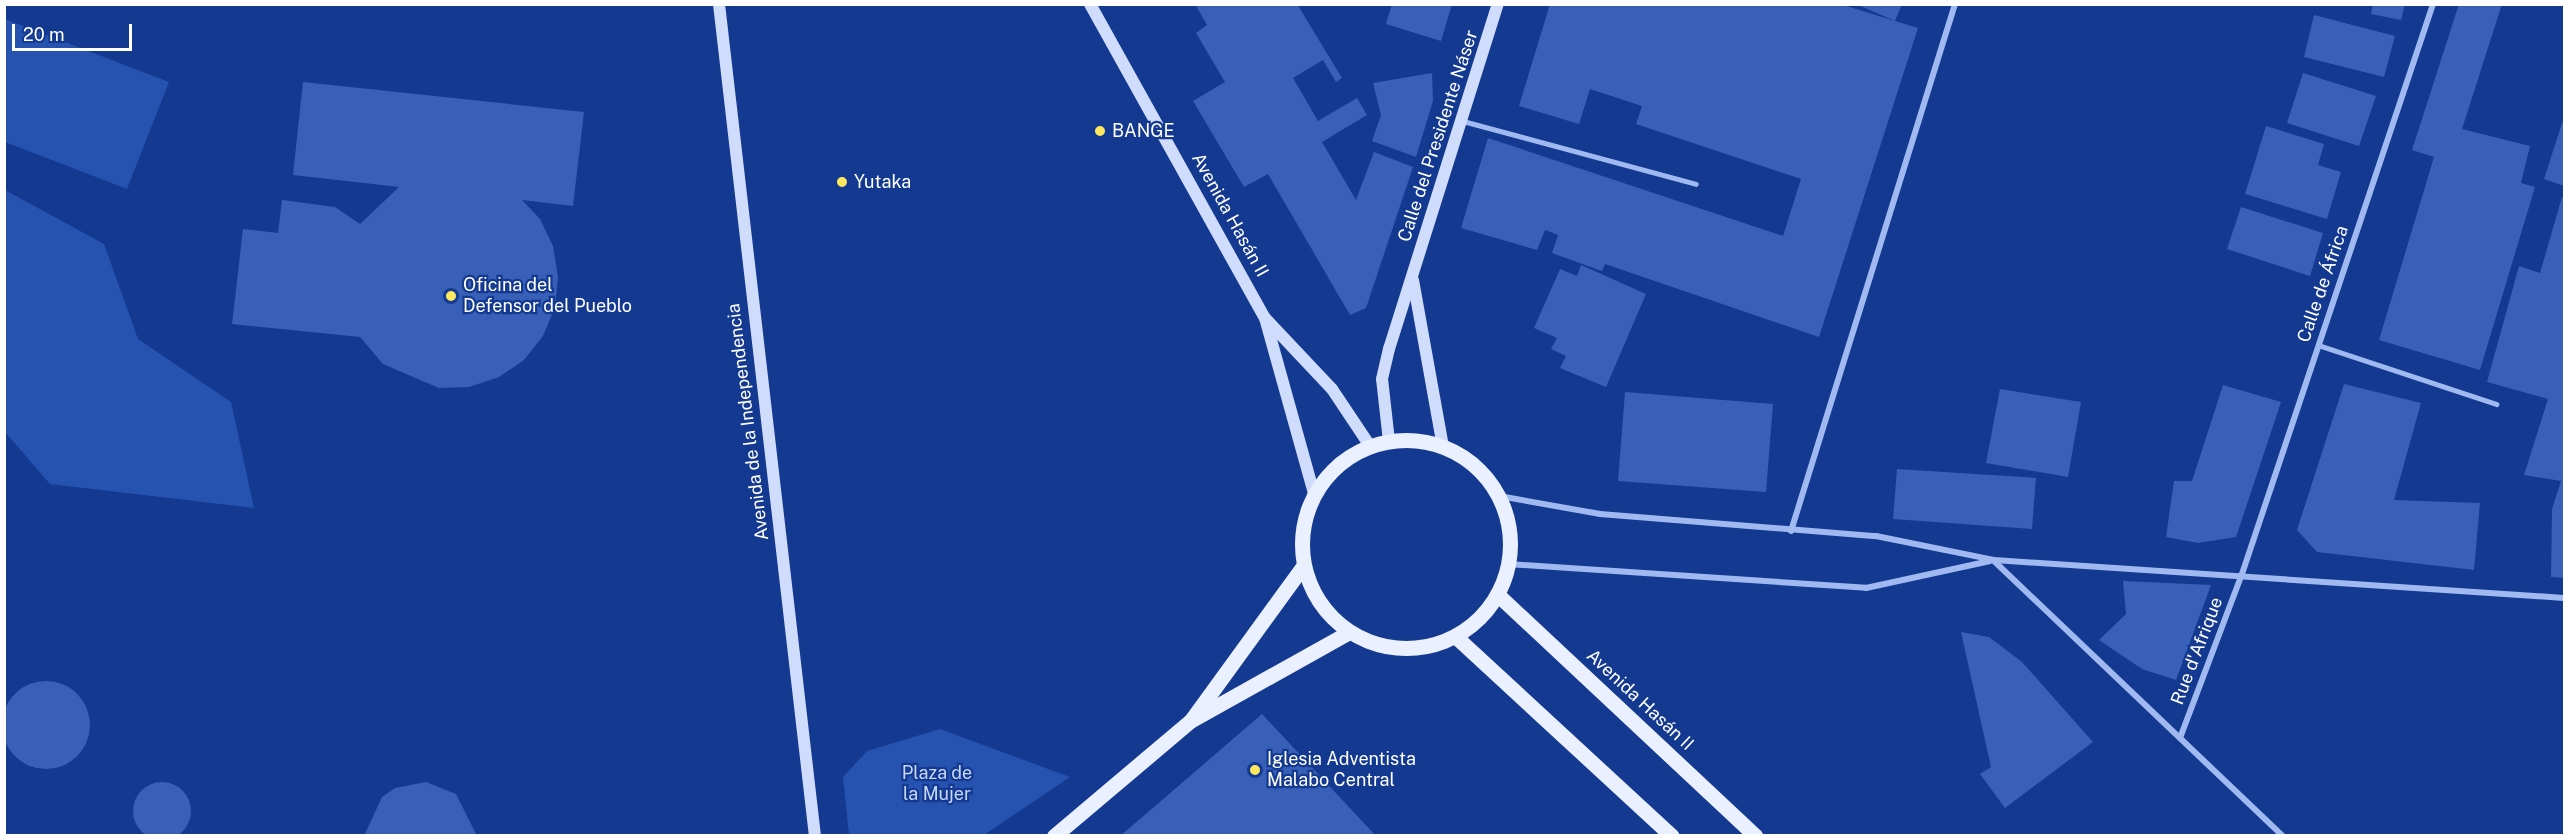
<!DOCTYPE html>
<html>
<head>
<meta charset="utf-8">
<style>
	body { margin:0 }
	#map { position:relative; width:2569px; height:840px; overflow:hidden; background:#143991; font-family:"Public Sans",sans-serif }
	div>[style] { position:absolute }
	.green>* { inset:0; background:#2652b0 }
	.building>* { inset:0; background:#3860b8 }
	.round { border-radius:50% }
	.lane>* { height:4.5px; margin:-2.25px; padding:0 2.25px; transform-origin:2.25px; border-radius:2.25px; background:#a0baf1 }
	.street>* { height:6px; margin:-3px; padding:0 3px; transform-origin:3px; border-radius:3px; background:#a0baf1 }
	.secondary>* { height:12px; margin:-6px; padding:0 6px; transform-origin:6px; border-radius:6px; background:#cfdcfc }
	.primary>* { height:15px; margin:-7.5px; padding:0 7.5px; transform-origin:7.5px; border-radius:7.5px; background:#eaf0ff }
	.primary>.ring { margin:-7.5px; padding:0; box-sizing:content-box; background:none; border:15px solid #eaf0ff; border-radius:50% }
	.dots>* { width:16px; height:16px; translate:-50% -50%; box-sizing:border-box; border:3px solid #143991; border-radius:50% }
	span { translate:-50% -50%; white-space:nowrap; text-align:center; line-height:1.15; -webkit-text-stroke:4.5px #143991; paint-order:stroke }
	.poi-label { font-size:18px; color:#fff }
	.left { translate:0 -50%; text-align:left }
	.street-label { font-size:18px; color:#fff }
	.park-label { font-size:18px; color:#c7d8fc }
	.frame { position:absolute; inset:0; border:6px solid #fff; pointer-events:none }
	.scale { position:absolute; left:12px; top:24px; width:120px; height:27px; box-sizing:border-box; border:3px solid #fff; border-top:0; padding-left:8px; font-size:18px; line-height:21px; white-space:nowrap; color:#fff; -webkit-text-stroke:4px #143991; paint-order:stroke }
</style>
</head>
<body>
<div id="map">
	<div class="green">
		<div style="clip-path:polygon(5px 19px,169px 82px,127px 189px,5px 142px)"></div>
		<div style="clip-path:polygon(5px 190px,104px 244px,138px 339px,231px 402px,254px 508px,50px 484px,5px 432px)"></div>
		<div style="clip-path:polygon(940px 729px,1070px 777px,984px 835px,849px 835px,843px 777px,867px 751px)"></div>
	</div>
	<div class="building">
		<div style="clip-path:polygon(1195px 4px,1297px 4px,1342px 78px,1336px 82px,1323px 60px,1293px 78px,1318px 121px,1357px 98px,1367px 115px,1322px 142px,1356px 200px,1374px 152px,1413px 167px,1366px 308px,1350px 315px,1268px 174px,1244px 187px,1193px 101px,1225px 82px,1196px 33px,1207px 25px)"></div>
		<div style="clip-path:polygon(1392px 4px,1452px 4px,1441px 41px,1386px 24px)"></div>
		<div style="clip-path:polygon(1550px 4px,1840px 4px,1895px 21px,1856px 4px,1902px 4px,1895px 21px,1918px 28px,1819px 337px,1605px 264px,1602px 271px,1552px 253px,1558px 235px,1545px 230px,1537px 250px,1461px 228px,1488px 138px,1783px 236px,1801px 179px,1636px 124px,1642px 106px,1590px 89px,1579px 124px,1519px 106px)"></div>
		<div style="clip-path:polygon(2373px 4px,2405px 4px,2401px 20px,2371px 14px)"></div>
		<div style="clip-path:polygon(2459px 4px,2502px 4px,2462px 129px,2530px 146px,2521px 183px,2535px 187px,2480px 370px,2379px 340px,2434px 157px,2412px 150px)"></div>
		<div style="clip-path:polygon(2314px 15px,2395px 36px,2384px 77px,2304px 57px)"></div>
		<div style="clip-path:polygon(1432px 73px,1433px 101px,1416px 157px,1372px 141px,1381px 115px,1373px 83px)"></div>
		<div style="clip-path:polygon(2303px 73px,2376px 96px,2359px 146px,2287px 123px)"></div>
		<div style="clip-path:polygon(303px 82px,584px 112px,573px 206px,522px 200px,540px 219px,553px 246px,558px 277px,555px 307px,543px 336px,524px 360px,499px 377px,469px 387px,439px 388px,383px 364px,360px 337px,232px 324px,243px 229px,278px 233px,282px 200px,335px 207px,360px 224px,399px 187px,293px 175px)"></div>
		<div style="clip-path:polygon(2564px 117px,2564px 186px,2544px 179px)"></div>
		<div style="clip-path:polygon(2266px 126px,2324px 144px,2318px 165px,2341px 172px,2327px 219px,2245px 194px)"></div>
		<div style="clip-path:polygon(2562px 197px,2564px 198px,2564px 578px,2551px 577px,2552px 509px,2561px 481px,2524px 475px,2548px 399px,2487px 382px,2519px 266px,2540px 273px)"></div>
		<div style="clip-path:polygon(2241px 207px,2323px 233px,2310px 276px,2227px 249px)"></div>
		<div style="clip-path:polygon(1581px 265px,1646px 294px,1606px 387px,1560px 368px,1566px 356px,1551px 349px,1557px 338px,1534px 328px,1560px 269px,1577px 276px)"></div>
		<div style="clip-path:polygon(2344px 384px,2421px 403px,2394px 500px,2480px 503px,2474px 570px,2317px 552px,2297px 530px)"></div>
		<div style="clip-path:polygon(2223px 385px,2281px 402px,2236px 537px,2198px 543px,2166px 537px,2174px 481px,2192px 481px)"></div>
		<div style="clip-path:polygon(2000px 389px,2081px 402px,2068px 477px,1986px 463px)"></div>
		<div style="clip-path:polygon(1625px 392px,1773px 404px,1766px 492px,1618px 481px)"></div>
		<div style="clip-path:polygon(1897px 469px,2036px 478px,2032px 529px,1893px 519px)"></div>
		<div style="clip-path:polygon(2123px 581px,2211px 585px,2176px 680px,2142px 669px,2099px 640px,2126px 614px)"></div>
		<div style="clip-path:polygon(1961px 632px,1989px 637px,2022px 662px,2093px 742px,2005px 808px,1980px 774px,1991px 767px)"></div>
		<div class="round" style="left:2px;top:681px;width:88px;height:88px"></div>
		<div style="clip-path:polygon(1262px 714px,1376px 836px,1120px 836px,1133px 825px)"></div>
		<div style="clip-path:polygon(426px 782px,456px 794px,477px 836px,364px 836px,382px 797px,395px 788px)"></div>
		<div class="round" style="left:133px;top:782px;width:58px;height:58px"></div>
	</div>
	<div class="lane">
		<div style="left:1463px;top:121px;width:241px;rotate:15.1deg"></div>
		<div style="left:2318px;top:345px;width:188px;rotate:18.3deg"></div>
	</div>
	<div class="street">
		<div style="left:1499px;top:496px;width:103px;rotate:10.1deg"></div>
		<div style="left:1600px;top:514px;width:277px;rotate:4.6deg"></div>
		<div style="left:1876px;top:536px;width:120px;rotate:11.5deg"></div>
		<div style="left:1994px;top:560px;width:571px;rotate:3.81deg"></div>
		<div style="left:1791px;top:531px;width:552px;rotate:-72.71deg"></div>
		<div style="left:1994px;top:561px;width:399px;rotate:43.6deg"></div>
		<div style="left:1508px;top:564px;width:359px;rotate:3.8deg"></div>
		<div style="left:1866px;top:588px;width:127px;rotate:-12.3deg"></div>
		<div style="left:2180px;top:738px;width:175px;rotate:-69.3deg"></div>
		<div style="left:2242px;top:574px;width:601px;rotate:-71.47deg"></div>
	</div>
	<div class="secondary">
		<div style="left:719px;top:4px;width:838px;rotate:83.42deg"></div>
		<div style="left:1090px;top:4px;width:359px;rotate:60.9deg"></div>
		<div style="left:1265px;top:318px;width:183px;rotate:74.4deg"></div>
		<div style="left:1413px;top:280px;width:170px;rotate:79.8deg"></div>
		<div style="left:1266px;top:319px;width:96px;rotate:46.7deg"></div>
		<div style="left:1332px;top:389px;width:69px;rotate:56.3deg"></div>
		<div style="left:1389px;top:441px;width:62px;rotate:-96.4deg"></div>
		<div style="left:1382px;top:379px;width:31px;rotate:-77deg"></div>
		<div style="left:1389px;top:349px;width:362px;rotate:-72.5deg"></div>
	</div>
	<div class="primary">
		<div class="ring" style="left:1302px;top:440px;width:193px;height:193px"></div>
		<div style="left:1497px;top:594px;width:354px;rotate:43.1deg"></div>
		<div style="left:1455px;top:636px;width:295px;rotate:42.7deg"></div>
		<div style="left:1192px;top:719px;width:189px;rotate:-54deg"></div>
		<div style="left:1054px;top:836px;width:178px;rotate:-40.2deg"></div>
		<div style="left:1190px;top:721px;width:182px;rotate:-29.2deg"></div>
	</div>
	<div class="dots">
		<div style="left:1100px;top:131px;background:#ffe760"></div>
		<div style="left:842px;top:182px;background:#ffe760"></div>
		<div style="left:451px;top:296px;background:#ffe760"></div>
		<div style="left:1255px;top:770px;background:#ffe760"></div>
	</div>
	<div class="poi-label">
		<span class="left" style="left:1112px;top:131px">BANGE</span>
		<span class="left" style="left:854px;top:182px">Yutaka</span>
		<span class="left" style="left:463px;top:296px">Oficina del<br>Defensor del Pueblo</span>
		<span class="left" style="left:1267px;top:770px">Iglesia Adventista<br>Malabo Central</span>
	</div>
	<div class="street-label">
		<span style="left:1438px;top:136px;rotate:-72deg">Calle del Presidente Náser</span>
		<span style="left:1230px;top:215px;rotate:61deg">Avenida Hasán II</span>
		<span style="left:2323px;top:284px;rotate:-71deg">Calle de África</span>
		<span style="left:748px;top:422px;rotate:-97deg">Avenida de la Independencia</span>
		<span style="left:2197px;top:651px;rotate:-69deg">Rue d'Afrique</span>
		<span style="left:1640px;top:700px;rotate:43deg">Avenida Hasán II</span>
	</div>
	<div class="park-label">
		<span style="left:937px;top:784px">Plaza de<br>la Mujer</span>
	</div>
	<div class="frame"></div>
	<div class="scale">20 m</div>
</div>
</body>
</html>
